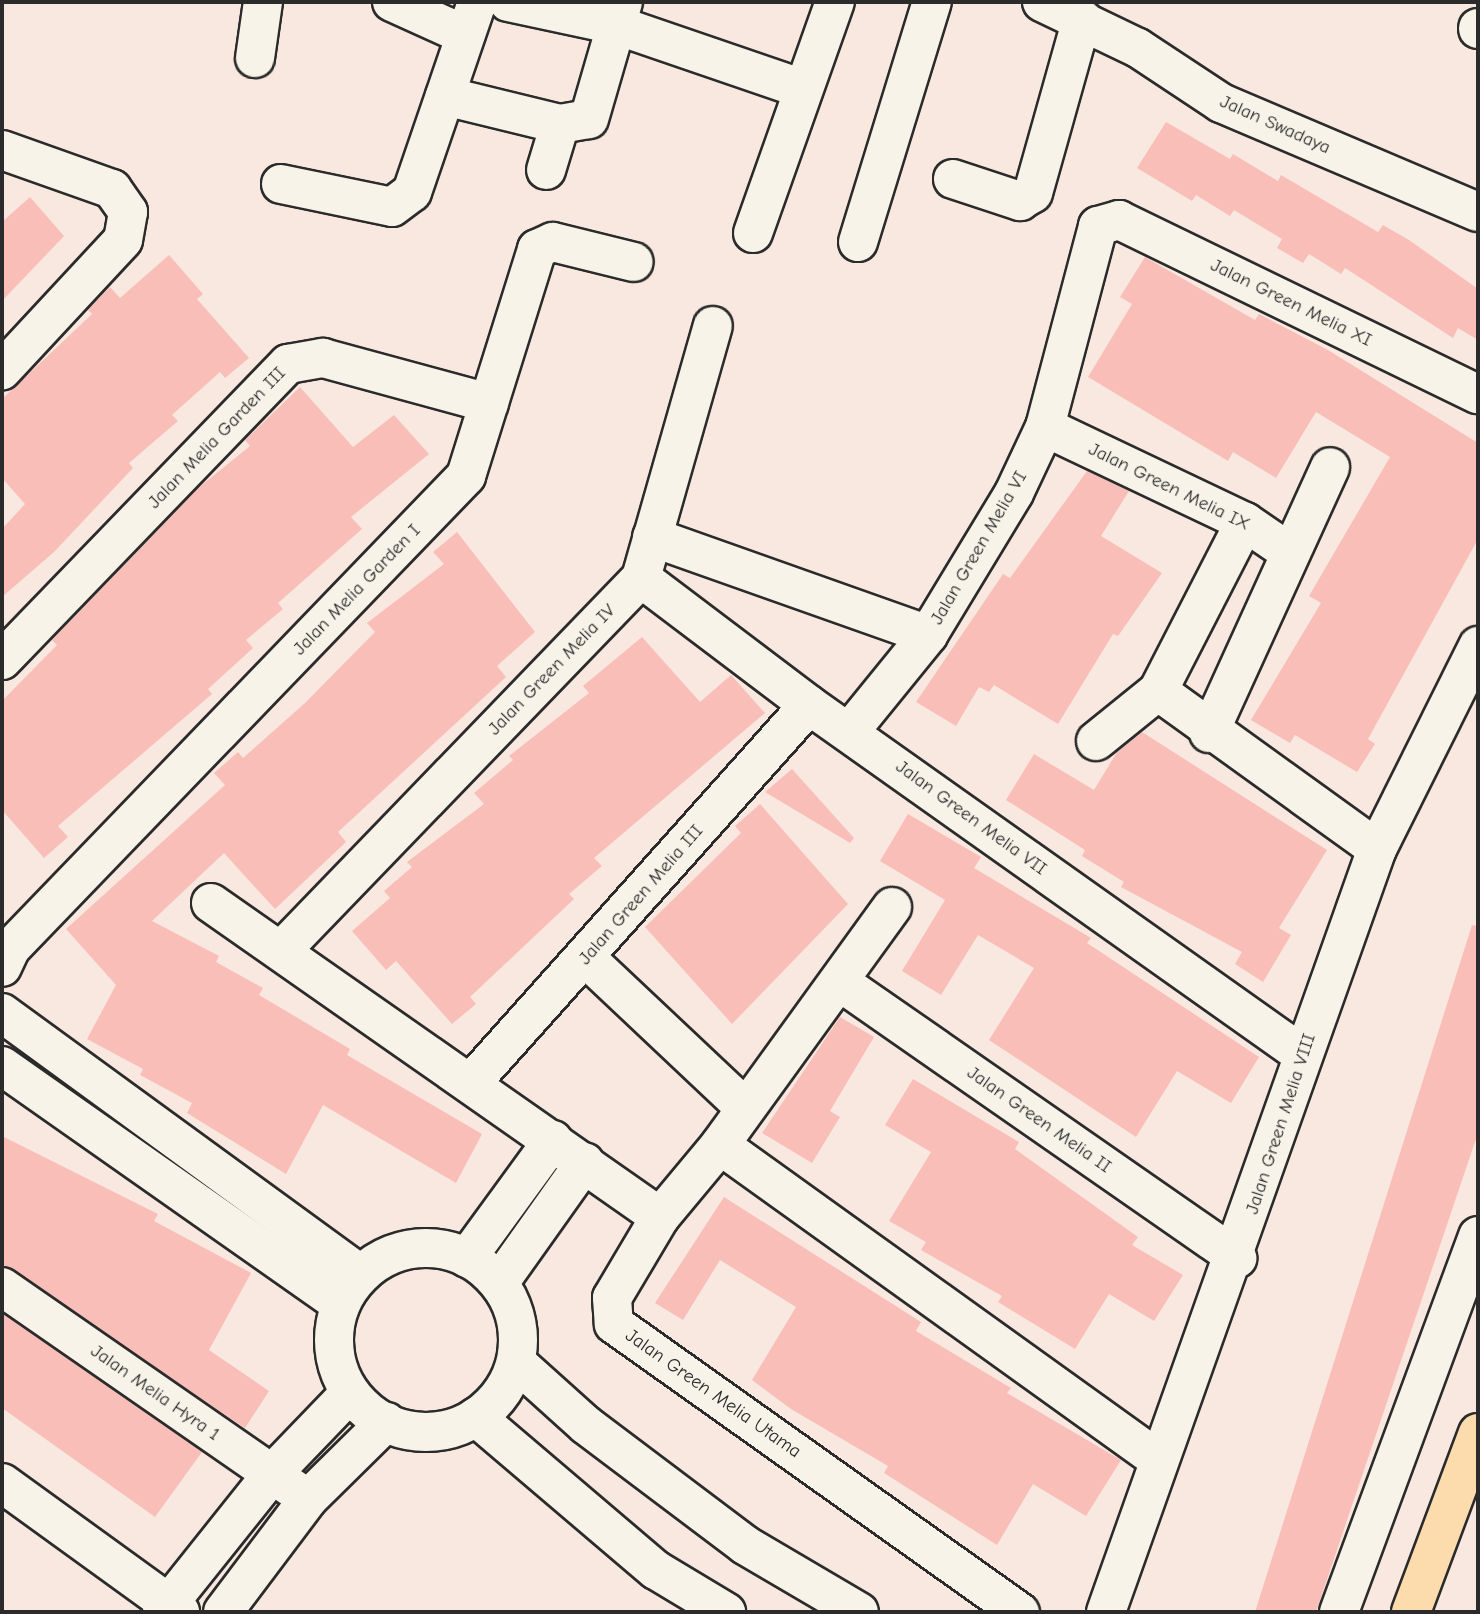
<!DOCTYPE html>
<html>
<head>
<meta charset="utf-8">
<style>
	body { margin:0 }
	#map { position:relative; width:1480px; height:1614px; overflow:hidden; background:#f8e8df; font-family:"Comic Neue",sans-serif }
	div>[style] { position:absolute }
	.building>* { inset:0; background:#fabeb9 }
	.roads { filter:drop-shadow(2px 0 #2b2b2b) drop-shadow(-2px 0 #2b2b2b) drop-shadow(0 2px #2b2b2b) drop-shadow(0 -2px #2b2b2b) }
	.minor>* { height:38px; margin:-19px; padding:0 19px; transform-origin:19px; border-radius:19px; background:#f7f3e8 }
	.minor>.ring { margin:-19px; padding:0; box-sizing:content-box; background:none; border:38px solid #f7f3e8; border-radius:50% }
	.major>* { height:38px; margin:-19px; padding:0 19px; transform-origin:19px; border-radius:19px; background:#fcdcac }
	span { translate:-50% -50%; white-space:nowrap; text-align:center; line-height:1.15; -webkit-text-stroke:7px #f7f3e8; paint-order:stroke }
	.street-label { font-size:19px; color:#2b2b2b }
	.frame { position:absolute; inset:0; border:4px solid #2b2b2b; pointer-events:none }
</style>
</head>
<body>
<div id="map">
	<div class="building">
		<div style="clip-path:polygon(1166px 122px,1230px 159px,1233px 154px,1278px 181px,1281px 175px,1378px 232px,1383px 225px,1409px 240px,1478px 289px,1478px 340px,1458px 328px,1453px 338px,1345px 268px,1341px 274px,1309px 254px,1303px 263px,1277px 248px,1282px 239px,1234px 210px,1230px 216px,1196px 195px,1192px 201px,1137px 168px)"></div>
		<div style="clip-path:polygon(30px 197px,64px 236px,2px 301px,2px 222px)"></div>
		<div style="clip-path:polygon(169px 255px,203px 294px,197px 299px,249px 358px,225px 378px,220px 372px,172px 415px,178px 421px,129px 463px,133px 468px,54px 552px,2px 597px,2px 529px,25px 504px,2px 478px,2px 399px,92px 314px,88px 310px,103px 294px,110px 287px,120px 298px)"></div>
		<div style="clip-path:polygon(1145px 257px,1255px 320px,1259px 314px,1328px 350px,1478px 443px,1478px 539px,1368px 739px,1375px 744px,1357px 772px,1295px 735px,1290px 743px,1251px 720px,1321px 603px,1309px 596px,1390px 457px,1316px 412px,1276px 478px,1233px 452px,1228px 461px,1088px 377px,1132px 304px,1120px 297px)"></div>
		<div style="clip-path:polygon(300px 387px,353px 447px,394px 415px,429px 454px,351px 517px,362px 529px,278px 603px,283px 609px,246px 640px,253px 648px,208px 689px,212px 694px,58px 826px,68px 837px,44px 858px,2px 810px,2px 701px,57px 645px,52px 640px,198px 488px,250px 446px,245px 440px)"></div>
		<div style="clip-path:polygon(1087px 471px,1129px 491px,1101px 536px,1162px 573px,1118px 636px,1113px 634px,1058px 724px,994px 685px,989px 692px,979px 687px,956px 726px,916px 702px,1003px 574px,1010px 578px)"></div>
		<div style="clip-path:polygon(457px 532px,535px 632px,497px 666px,506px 677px,338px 832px,346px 842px,275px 909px,224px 853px,152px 921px,219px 956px,216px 962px,263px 988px,259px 995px,350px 1049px,347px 1055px,482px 1134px,456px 1183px,323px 1105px,286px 1174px,187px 1113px,192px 1103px,140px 1075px,143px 1069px,87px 1039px,116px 985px,66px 929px,225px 785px,214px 773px,238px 752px,243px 758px,305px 703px,375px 632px,367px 623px,444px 564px,433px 552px)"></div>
		<div style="clip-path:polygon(642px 637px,700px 702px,731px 675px,765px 713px,594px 858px,602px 866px,569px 894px,574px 899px,470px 997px,476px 1004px,452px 1024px,396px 961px,386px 970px,352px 931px,390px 898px,384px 891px,412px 867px,407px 862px,484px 804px,474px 793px,513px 760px,509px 756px,589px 693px,583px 686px)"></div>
		<div style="clip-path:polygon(1142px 732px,1327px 850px,1279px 928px,1291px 935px,1263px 982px,1235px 964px,1242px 952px,1121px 887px,1124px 882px,1082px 856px,1085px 850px,1006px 800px,1034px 754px,1094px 790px,1117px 752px)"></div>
		<div style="clip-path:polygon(792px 769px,854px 838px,850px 843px,765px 792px)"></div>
		<div style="clip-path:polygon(760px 804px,848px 904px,732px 1024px,645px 927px,741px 833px,735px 826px)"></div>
		<div style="clip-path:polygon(908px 814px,981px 857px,974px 868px,1091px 938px,1087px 943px,1259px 1057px,1231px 1103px,1177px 1071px,1136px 1137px,989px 1040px,1034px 968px,978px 935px,941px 995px,902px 971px,945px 900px,880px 861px)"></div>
		<div style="clip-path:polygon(1472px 925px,1478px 926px,1478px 1133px,1316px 1612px,1255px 1612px)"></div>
		<div style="clip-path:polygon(840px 1017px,874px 1037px,830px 1111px,840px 1117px,812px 1163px,762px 1133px)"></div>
		<div style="clip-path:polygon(913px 1079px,1019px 1142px,1015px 1149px,1138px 1237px,1132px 1245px,1183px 1275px,1154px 1321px,1109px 1294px,1075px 1349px,998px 1302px,1002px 1296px,921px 1250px,926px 1242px,889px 1221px,931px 1152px,885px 1125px)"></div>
		<div style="clip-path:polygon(2px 1136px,158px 1214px,154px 1221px,251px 1273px,209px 1350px,269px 1391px,245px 1428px,2px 1265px)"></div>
		<div style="clip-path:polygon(724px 1197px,921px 1322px,916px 1331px,1011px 1388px,1007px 1393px,1121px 1460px,1086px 1516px,1033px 1484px,997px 1545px,884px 1473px,888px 1466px,791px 1409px,752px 1380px,796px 1307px,720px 1260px,683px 1320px,655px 1303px)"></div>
		<div style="clip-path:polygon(2px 1313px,202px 1452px,155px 1517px,2px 1408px)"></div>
	</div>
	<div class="roads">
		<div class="minor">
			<div style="left:392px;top:2px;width:80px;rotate:24.3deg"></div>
			<div style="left:508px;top:2px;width:110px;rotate:12deg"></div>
			<div style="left:616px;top:25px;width:198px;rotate:18.9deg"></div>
			<div style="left:1042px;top:2px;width:106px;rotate:25.6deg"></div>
			<div style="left:1138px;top:48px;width:100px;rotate:33.5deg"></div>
			<div style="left:1221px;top:103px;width:279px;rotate:23deg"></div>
			<div style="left:1478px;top:28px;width:1px;rotate:90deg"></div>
			<div style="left:255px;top:58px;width:57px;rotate:-81.9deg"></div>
			<div style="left:445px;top:96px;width:118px;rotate:13.7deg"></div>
			<div style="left:560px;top:124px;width:48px;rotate:106.9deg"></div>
			<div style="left:560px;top:124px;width:29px;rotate:-10deg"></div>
			<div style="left:589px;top:119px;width:122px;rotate:-73.8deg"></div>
			<div style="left:2px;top:150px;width:117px;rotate:19.5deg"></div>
			<div style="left:112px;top:189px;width:28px;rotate:55deg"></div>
			<div style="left:128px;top:212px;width:28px;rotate:100deg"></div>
			<div style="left:123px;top:240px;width:178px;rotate:132.9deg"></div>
			<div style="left:953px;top:179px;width:71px;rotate:18.2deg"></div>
			<div style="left:1020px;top:201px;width:15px;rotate:-32deg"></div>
			<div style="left:1033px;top:193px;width:181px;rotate:-74.3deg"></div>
			<div style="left:281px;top:184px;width:113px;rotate:11.7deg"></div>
			<div style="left:392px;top:207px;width:25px;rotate:-37deg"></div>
			<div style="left:412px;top:192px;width:201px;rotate:-71.1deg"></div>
			<div style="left:753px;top:233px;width:245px;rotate:-70.5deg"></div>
			<div style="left:858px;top:242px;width:251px;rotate:-72.9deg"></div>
			<div style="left:1045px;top:427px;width:221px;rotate:25.4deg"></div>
			<div style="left:1245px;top:522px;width:53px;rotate:34.3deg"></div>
			<div style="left:652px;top:537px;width:293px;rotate:19.5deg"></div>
			<div style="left:641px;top:578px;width:211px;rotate:37.1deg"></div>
			<div style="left:809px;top:705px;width:605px;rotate:35.32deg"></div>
			<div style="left:2px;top:660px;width:412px;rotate:-46deg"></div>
			<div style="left:288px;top:364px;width:36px;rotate:-10deg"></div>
			<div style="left:323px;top:358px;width:172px;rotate:15.2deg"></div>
			<div style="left:1158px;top:691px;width:270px;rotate:35.8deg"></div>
			<div style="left:850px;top:731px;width:124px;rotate:-50.9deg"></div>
			<div style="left:928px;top:635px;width:166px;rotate:-58.8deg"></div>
			<div style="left:1014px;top:493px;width:73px;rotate:-64.8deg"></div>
			<div style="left:1045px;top:427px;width:208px;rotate:-75.2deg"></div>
			<div style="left:1098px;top:226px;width:22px;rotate:-16deg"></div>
			<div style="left:1119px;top:220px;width:399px;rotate:25.9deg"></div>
			<div style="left:1209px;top:733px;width:292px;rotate:-65.5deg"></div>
			<div style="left:1096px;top:741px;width:80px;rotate:-38.9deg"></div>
			<div style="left:1158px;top:691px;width:190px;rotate:-62.8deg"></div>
			<div style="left:211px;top:903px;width:548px;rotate:34.97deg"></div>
			<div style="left:892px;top:907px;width:294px;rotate:125.9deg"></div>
			<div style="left:720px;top:1145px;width:94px;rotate:129.8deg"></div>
			<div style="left:660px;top:1217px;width:94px;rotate:120.7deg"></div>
			<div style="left:612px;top:1298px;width:26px;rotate:86deg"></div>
			<div style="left:614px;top:1324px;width:498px;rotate:35.4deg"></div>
			<div style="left:281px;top:951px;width:518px;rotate:-46.02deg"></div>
			<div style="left:641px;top:578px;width:262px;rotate:-74.1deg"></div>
			<div style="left:586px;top:958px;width:216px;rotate:43.3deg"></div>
			<div style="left:2px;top:967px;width:21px;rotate:-65deg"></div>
			<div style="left:11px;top:948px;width:656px;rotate:-46.05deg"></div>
			<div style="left:466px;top:476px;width:238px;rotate:-72.6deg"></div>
			<div style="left:537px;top:249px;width:17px;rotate:-24deg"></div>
			<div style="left:553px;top:242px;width:83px;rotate:13.9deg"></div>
			<div style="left:840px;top:982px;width:484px;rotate:34.8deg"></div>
			<div style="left:2px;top:1013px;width:444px;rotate:36.1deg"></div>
			<div style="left:2px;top:1066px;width:414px;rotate:35.1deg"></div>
			<div style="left:471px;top:1083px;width:507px;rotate:-48.2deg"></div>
			<div style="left:720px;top:1145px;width:537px;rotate:35.67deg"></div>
			<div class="ring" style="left:334px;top:1248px;width:146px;height:146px"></div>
			<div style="left:467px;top:1258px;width:146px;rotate:-53.9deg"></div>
			<div style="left:499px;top:1283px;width:148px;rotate:-54.6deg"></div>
			<div style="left:2px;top:1287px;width:372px;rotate:34.7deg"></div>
			<div style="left:516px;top:1362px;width:94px;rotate:42deg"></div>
			<div style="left:586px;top:1425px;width:199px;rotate:37deg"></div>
			<div style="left:745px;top:1545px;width:132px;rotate:30.4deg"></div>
			<div style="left:476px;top:1417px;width:236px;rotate:40.4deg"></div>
			<div style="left:656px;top:1570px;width:82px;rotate:31deg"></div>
			<div style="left:2px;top:1483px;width:220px;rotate:35.9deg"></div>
			<div style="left:162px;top:1612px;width:176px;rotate:-51.4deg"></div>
			<div style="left:272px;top:1474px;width:112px;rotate:-46.1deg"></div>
			<div style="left:223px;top:1612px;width:141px;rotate:-53deg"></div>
			<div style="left:308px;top:1499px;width:110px;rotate:-44.6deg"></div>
			<div style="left:1106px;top:1612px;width:810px;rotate:-70.45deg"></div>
			<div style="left:1377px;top:849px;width:227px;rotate:-63.5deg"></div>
			<div style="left:1339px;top:1612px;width:401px;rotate:-69.7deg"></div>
		</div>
		<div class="major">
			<div style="left:1411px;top:1612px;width:191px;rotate:-69.5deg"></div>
		</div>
	</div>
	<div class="street-label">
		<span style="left:1275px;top:125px;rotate:24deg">Jalan Swadaya</span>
		<span style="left:1291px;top:303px;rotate:26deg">Jalan Green Melia XI</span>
		<span style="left:217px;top:438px;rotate:-46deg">Jalan Melia Garden III</span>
		<span style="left:1169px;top:487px;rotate:26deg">Jalan Green Melia IX</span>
		<span style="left:979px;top:548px;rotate:-60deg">Jalan Green Melia VI</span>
		<span style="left:357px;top:590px;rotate:-46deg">Jalan Melia Garden I</span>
		<span style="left:552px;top:670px;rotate:-46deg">Jalan Green Melia IV</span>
		<span style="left:971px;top:818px;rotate:36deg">Jalan Green Melia VII</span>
		<span style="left:641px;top:895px;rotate:-49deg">Jalan Green Melia III</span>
		<span style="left:1039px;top:1120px;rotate:35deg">Jalan Green Melia II</span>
		<span style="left:1281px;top:1124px;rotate:-72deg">Jalan Green Melia VIII</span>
		<span style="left:155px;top:1393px;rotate:35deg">Jalan Melia Hyra 1</span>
		<span style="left:713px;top:1394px;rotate:35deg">Jalan Green Melia Utama</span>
	</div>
	<div class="frame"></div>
</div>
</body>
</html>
